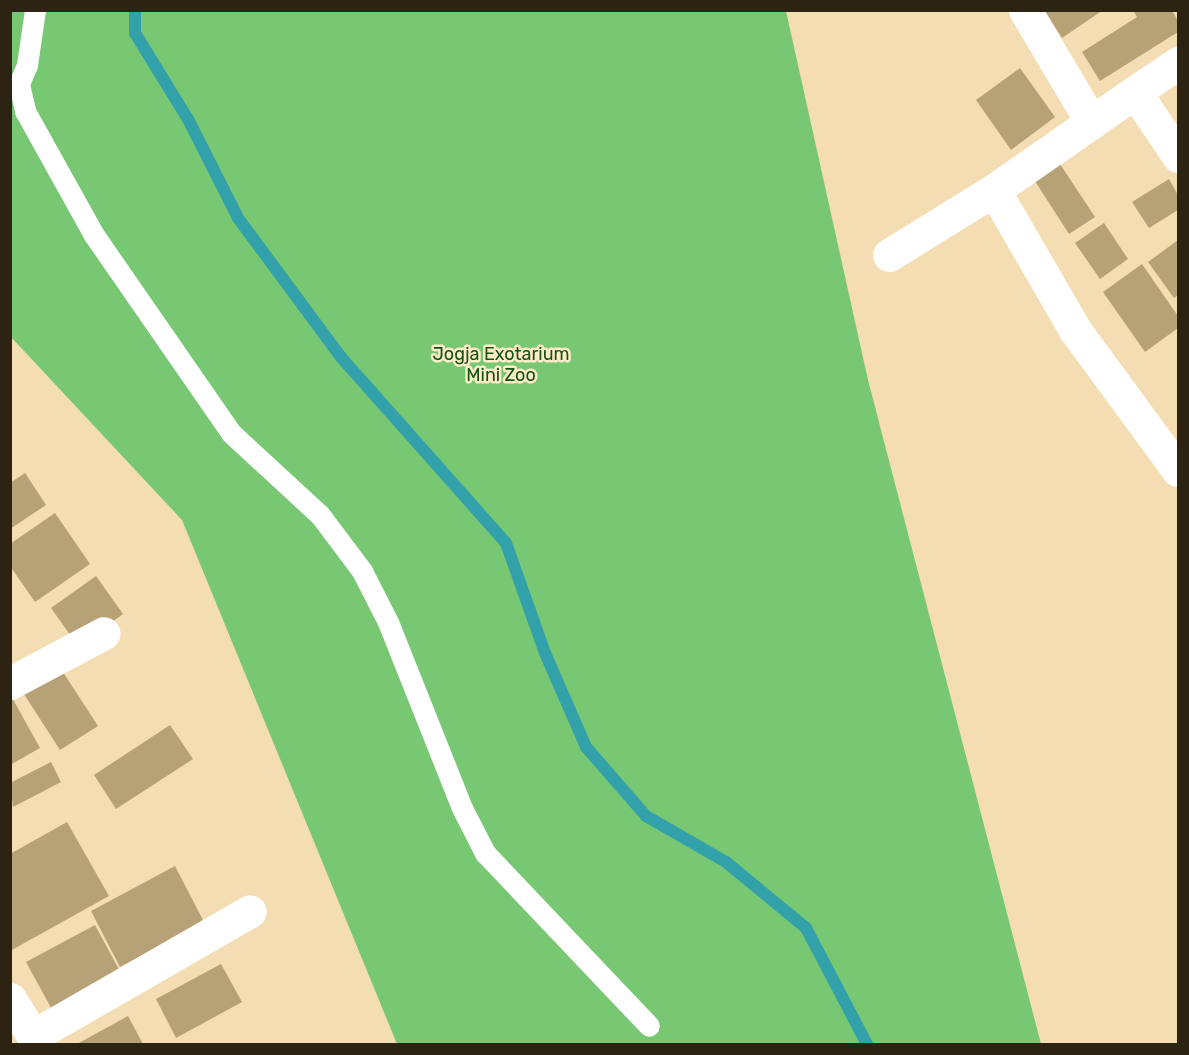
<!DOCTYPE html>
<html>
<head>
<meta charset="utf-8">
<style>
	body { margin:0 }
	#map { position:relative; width:1189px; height:1055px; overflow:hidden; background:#f4ddb2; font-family:Rubik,sans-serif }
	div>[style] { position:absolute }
	.green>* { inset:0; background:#78c773 }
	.stream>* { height:12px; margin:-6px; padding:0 6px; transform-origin:6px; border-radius:6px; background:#32a1a9 }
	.building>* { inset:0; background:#b7a177 }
	.service>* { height:21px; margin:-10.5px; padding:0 10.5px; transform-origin:10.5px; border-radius:10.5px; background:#fff }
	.minor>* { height:33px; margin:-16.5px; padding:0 16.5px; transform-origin:16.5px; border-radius:16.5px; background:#fff }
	span { translate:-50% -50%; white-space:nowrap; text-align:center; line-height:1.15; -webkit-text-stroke:5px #feebc8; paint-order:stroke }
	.park-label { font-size:18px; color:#145413 }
	.frame { position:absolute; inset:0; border:12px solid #2c2312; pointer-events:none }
</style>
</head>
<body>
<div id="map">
	<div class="green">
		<div style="clip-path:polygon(11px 11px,786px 11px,868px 380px,1041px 1044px,397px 1044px,182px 520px,11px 337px)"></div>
	</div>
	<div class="stream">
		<div style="left:135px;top:10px;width:23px;rotate:90deg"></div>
		<div style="left:135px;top:33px;width:101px;rotate:58.4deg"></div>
		<div style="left:188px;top:119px;width:111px;rotate:63.2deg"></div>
		<div style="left:238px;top:218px;width:172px;rotate:53.5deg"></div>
		<div style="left:340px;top:356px;width:250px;rotate:48.4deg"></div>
		<div style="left:506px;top:543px;width:117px;rotate:70.5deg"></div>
		<div style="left:545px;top:653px;width:103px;rotate:66.4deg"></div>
		<div style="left:586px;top:747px;width:91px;rotate:49deg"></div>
		<div style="left:646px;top:816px;width:92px;rotate:29.9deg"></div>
		<div style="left:726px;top:862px;width:104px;rotate:39.5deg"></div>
		<div style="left:806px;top:928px;width:131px;rotate:62.3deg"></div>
	</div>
	<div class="building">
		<div style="clip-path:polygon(1044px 10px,1103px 10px,1062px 38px)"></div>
		<div style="clip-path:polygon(1133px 10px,1172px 10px,1178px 21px,1178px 32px,1100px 81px,1082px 52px,1137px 17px)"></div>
		<div style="clip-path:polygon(1020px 68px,1055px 117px,1011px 150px,976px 100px)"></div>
		<div style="clip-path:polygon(1058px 161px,1095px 217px,1069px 234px,1033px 178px)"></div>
		<div style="clip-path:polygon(1169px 179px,1178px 195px,1178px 210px,1149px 228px,1132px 202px)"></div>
		<div style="clip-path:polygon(1104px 223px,1128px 259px,1100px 279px,1075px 243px)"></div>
		<div style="clip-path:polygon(1178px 240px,1178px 295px,1174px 298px,1148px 262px)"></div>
		<div style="clip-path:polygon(1142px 264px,1178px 316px,1178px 328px,1145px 352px,1103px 292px)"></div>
		<div style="clip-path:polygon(25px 473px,46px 505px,10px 529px,10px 483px)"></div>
		<div style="clip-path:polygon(55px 513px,90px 564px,35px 602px,10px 566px,10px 544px)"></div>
		<div style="clip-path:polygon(96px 576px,123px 614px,78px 646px,51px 608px)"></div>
		<div style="clip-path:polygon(61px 669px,98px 726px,60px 750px,24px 694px)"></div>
		<div style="clip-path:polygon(10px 694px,40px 748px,10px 765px)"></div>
		<div style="clip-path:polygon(170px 725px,193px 759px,116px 809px,94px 775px)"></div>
		<div style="clip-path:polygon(51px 762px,61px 782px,13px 807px,10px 783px)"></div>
		<div style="clip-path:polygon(67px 822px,109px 896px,10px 951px,10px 854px)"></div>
		<div style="clip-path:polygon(175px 866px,204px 922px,120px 967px,91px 911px)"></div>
		<div style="clip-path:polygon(95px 925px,123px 977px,55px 1015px,26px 962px)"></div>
		<div style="clip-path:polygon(221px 964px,242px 1002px,176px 1038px,156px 999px)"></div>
		<div style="clip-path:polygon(128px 1016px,143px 1044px,77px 1044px)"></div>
	</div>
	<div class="service">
		<div style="left:35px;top:10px;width:56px;rotate:98.3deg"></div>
		<div style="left:27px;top:65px;width:21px;rotate:113deg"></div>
		<div style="left:19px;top:84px;width:28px;rotate:77deg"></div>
		<div style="left:25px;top:111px;width:142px;rotate:60.9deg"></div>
		<div style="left:94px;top:235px;width:241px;rotate:55.3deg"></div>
		<div style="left:231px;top:433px;width:121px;rotate:42.7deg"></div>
		<div style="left:320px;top:515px;width:70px;rotate:53.1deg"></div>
		<div style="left:362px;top:571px;width:57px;rotate:63deg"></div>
		<div style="left:388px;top:622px;width:200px;rotate:68.3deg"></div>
		<div style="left:462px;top:808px;width:51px;rotate:62.9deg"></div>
		<div style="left:485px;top:853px;width:238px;rotate:46.5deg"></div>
	</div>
	<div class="minor">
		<div style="left:1025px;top:10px;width:131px;rotate:59.3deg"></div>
		<div style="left:1135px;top:92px;width:52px;rotate:-34deg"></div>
		<div style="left:994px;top:190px;width:162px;rotate:59.9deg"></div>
		<div style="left:1075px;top:330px;width:174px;rotate:53.7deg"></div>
		<div style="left:889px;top:255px;width:123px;rotate:-31.8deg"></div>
		<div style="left:994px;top:190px;width:172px;rotate:-34.8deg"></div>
		<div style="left:1135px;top:92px;width:77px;rotate:56.1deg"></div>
		<div style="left:10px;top:683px;width:106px;rotate:-28deg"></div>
		<div style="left:10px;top:999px;width:53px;rotate:58.1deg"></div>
		<div style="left:33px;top:1036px;width:250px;rotate:-29.9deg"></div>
	</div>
	<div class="park-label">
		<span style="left:501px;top:365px">Jogja Exotarium<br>Mini Zoo</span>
	</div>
	<div class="frame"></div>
</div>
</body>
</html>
